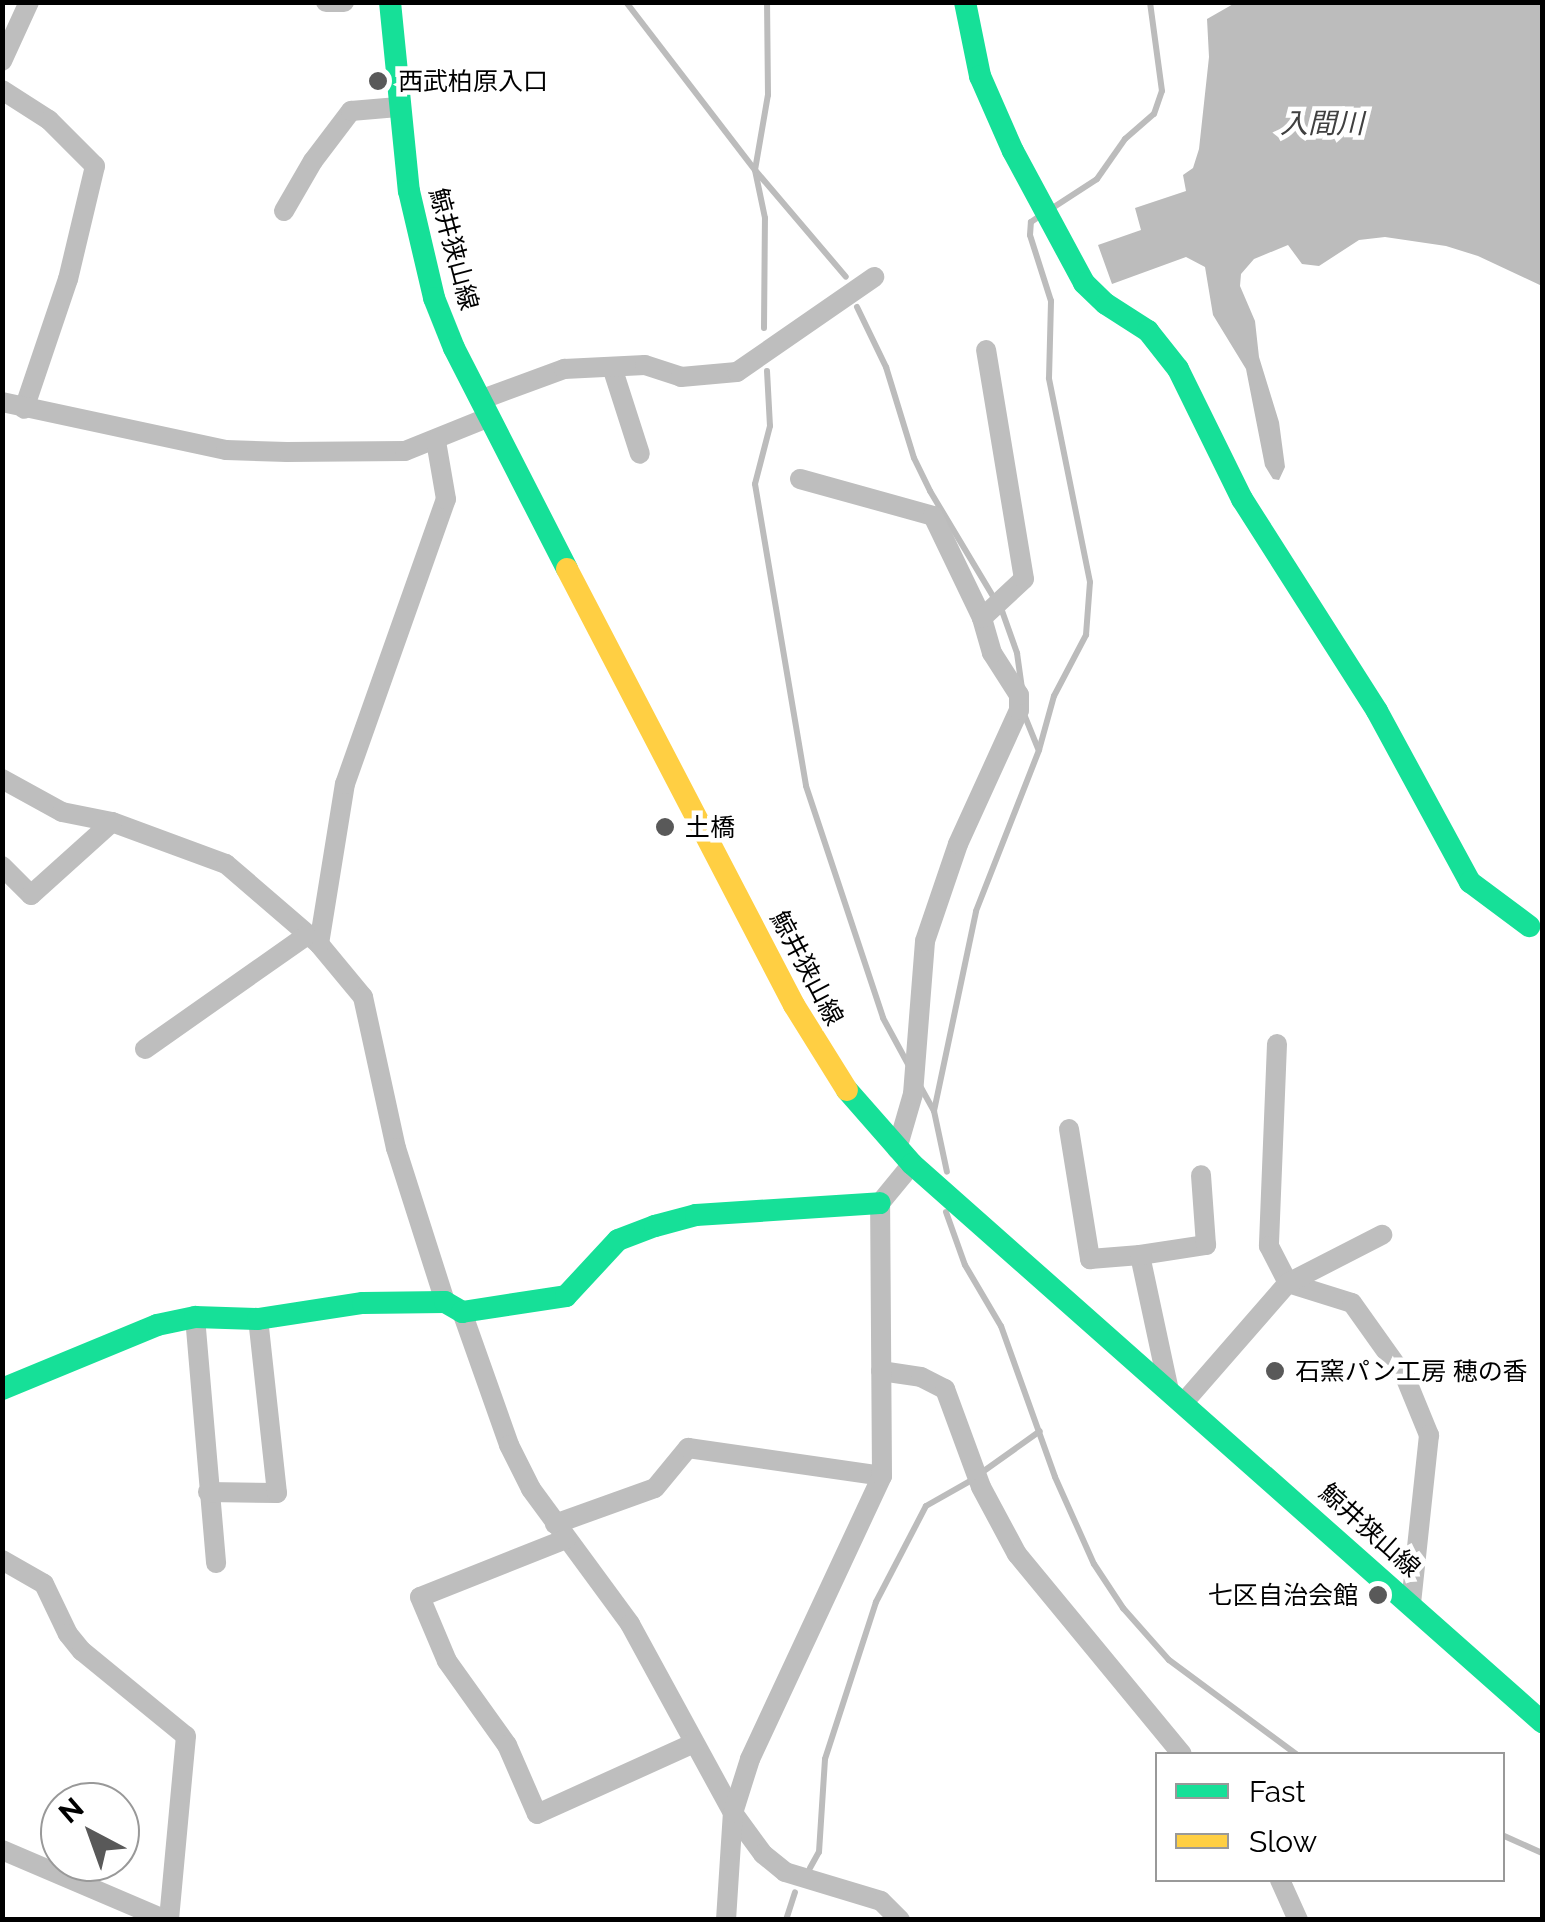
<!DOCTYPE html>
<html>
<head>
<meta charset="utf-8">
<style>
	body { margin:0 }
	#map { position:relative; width:1545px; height:1922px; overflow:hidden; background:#fff; font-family:Raleway,"Noto Sans JP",sans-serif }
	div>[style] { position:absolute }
	.water>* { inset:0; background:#bcbcbc }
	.stream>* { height:6px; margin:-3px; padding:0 3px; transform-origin:3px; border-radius:3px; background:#bcbcbc }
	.street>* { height:20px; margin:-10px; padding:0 10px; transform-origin:10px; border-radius:10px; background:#bebebe }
	.fast>* { height:22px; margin:-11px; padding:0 11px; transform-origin:11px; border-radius:11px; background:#16e098 }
	.slow>* { height:22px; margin:-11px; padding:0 11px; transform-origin:11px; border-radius:11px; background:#ffcf43 }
	.dots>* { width:28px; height:28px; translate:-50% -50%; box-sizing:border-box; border:5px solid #fff; border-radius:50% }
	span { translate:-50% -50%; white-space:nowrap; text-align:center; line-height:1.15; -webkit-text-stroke:9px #fff; paint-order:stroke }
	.poi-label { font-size:25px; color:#000 }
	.left { translate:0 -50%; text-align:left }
	.right { translate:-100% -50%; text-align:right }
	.street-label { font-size:25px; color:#000 }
	.water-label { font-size:28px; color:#404040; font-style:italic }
	.frame { position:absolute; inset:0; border:5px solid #000; pointer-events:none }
	.legend { position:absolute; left:1155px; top:1752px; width:350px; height:130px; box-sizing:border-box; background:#fff; border:2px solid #999; margin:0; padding:12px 18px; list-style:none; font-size:30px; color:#000 }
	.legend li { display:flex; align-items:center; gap:20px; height:50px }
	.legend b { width:50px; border:2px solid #999 }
	.north { position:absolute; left:40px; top:1782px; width:100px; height:100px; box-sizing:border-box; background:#fff; border:2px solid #999; border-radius:50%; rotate:319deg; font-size:28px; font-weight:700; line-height:40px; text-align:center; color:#000 }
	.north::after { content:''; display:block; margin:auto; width:35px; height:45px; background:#595959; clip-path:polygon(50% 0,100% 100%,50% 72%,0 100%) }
</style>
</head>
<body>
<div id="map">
	<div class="water">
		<div style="clip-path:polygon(1235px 3px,1542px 3px,1542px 286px,1478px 256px,1446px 246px,1385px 237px,1359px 240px,1319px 266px,1302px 264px,1288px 245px,1254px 259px,1241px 274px,1240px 286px,1255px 321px,1259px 357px,1279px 422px,1285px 467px,1279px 480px,1273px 479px,1265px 466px,1246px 369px,1213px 315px,1205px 267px,1186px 257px,1112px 284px,1098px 245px,1141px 230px,1135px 208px,1186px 191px,1183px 175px,1193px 168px,1199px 149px,1209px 57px,1207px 19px)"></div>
	</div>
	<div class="stream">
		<div style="left:626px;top:2px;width:212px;rotate:52.5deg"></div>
		<div style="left:755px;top:170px;width:140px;rotate:49.6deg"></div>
		<div style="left:1054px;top:207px;width:51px;rotate:-33.1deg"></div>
		<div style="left:1097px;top:179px;width:49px;rotate:-55deg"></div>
		<div style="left:1125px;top:139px;width:38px;rotate:-41deg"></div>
		<div style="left:1154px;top:114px;width:24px;rotate:-71deg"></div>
		<div style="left:1162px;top:91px;width:90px;rotate:-97.7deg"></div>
		<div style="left:857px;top:307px;width:67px;rotate:64.2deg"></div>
		<div style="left:886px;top:367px;width:95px;rotate:72.9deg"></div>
		<div style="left:914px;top:458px;width:37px;rotate:64deg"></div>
		<div style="left:930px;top:491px;width:125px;rotate:59.1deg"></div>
		<div style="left:764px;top:328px;width:110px;rotate:-89.5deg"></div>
		<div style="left:765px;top:218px;width:49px;rotate:-101.8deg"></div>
		<div style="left:755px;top:170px;width:76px;rotate:-80.2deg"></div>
		<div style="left:768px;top:95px;width:93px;rotate:-90.6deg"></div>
		<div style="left:767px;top:371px;width:55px;rotate:86.9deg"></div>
		<div style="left:770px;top:426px;width:60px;rotate:104.5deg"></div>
		<div style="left:755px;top:484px;width:306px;rotate:80.4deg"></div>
		<div style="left:806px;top:786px;width:244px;rotate:71.6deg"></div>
		<div style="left:883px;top:1018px;width:52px;rotate:61.5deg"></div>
		<div style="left:1001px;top:608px;width:48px;rotate:70.4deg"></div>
		<div style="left:1017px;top:653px;width:34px;rotate:82deg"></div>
		<div style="left:1024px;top:714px;width:38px;rotate:68deg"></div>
		<div style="left:919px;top:1084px;width:31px;rotate:61deg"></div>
		<div style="left:934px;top:1111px;width:62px;rotate:78deg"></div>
		<div style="left:934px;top:1111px;width:204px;rotate:-78.1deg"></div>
		<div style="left:976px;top:911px;width:173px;rotate:-68.6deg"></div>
		<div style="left:1039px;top:750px;width:56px;rotate:-74.5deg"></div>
		<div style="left:1054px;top:696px;width:69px;rotate:-62.3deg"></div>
		<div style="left:1086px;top:635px;width:53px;rotate:-85.7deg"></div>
		<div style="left:1090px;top:582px;width:208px;rotate:-101.4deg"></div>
		<div style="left:1049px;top:378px;width:77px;rotate:-88.5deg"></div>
		<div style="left:1051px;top:301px;width:69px;rotate:-107.7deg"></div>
		<div style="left:1030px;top:235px;width:13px;rotate:-86deg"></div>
		<div style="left:1031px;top:222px;width:11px;rotate:-34deg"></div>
		<div style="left:946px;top:1212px;width:56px;rotate:70.3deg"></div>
		<div style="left:965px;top:1265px;width:71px;rotate:59.5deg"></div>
		<div style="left:1001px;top:1326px;width:160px;rotate:70.3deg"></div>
		<div style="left:1055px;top:1477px;width:95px;rotate:65.9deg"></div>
		<div style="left:1094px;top:1564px;width:53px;rotate:56.6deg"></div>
		<div style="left:1123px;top:1608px;width:69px;rotate:48.5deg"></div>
		<div style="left:1169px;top:1660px;width:158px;rotate:36.5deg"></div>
		<div style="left:981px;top:1473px;width:72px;rotate:-35.4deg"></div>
		<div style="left:1502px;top:1835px;width:44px;rotate:24.2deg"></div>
		<div style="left:810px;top:1868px;width:18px;rotate:-61deg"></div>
		<div style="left:819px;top:1852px;width:93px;rotate:-86.3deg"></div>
		<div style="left:825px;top:1759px;width:165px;rotate:-72deg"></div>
		<div style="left:876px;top:1602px;width:108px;rotate:-62.5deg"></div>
		<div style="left:926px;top:1506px;width:53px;rotate:-29.5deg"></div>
		<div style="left:786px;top:1920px;width:29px;rotate:-72deg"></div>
	</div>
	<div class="street">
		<div style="left:326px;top:2px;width:18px"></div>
		<div style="left:2px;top:61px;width:65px;rotate:-65.4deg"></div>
		<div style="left:2px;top:90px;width:56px;rotate:32.6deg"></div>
		<div style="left:49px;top:120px;width:65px;rotate:45deg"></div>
		<div style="left:95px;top:166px;width:116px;rotate:103.4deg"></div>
		<div style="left:68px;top:279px;width:137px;rotate:108.7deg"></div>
		<div style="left:284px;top:211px;width:58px;rotate:-59.9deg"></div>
		<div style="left:313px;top:161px;width:63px;rotate:-52.8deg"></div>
		<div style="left:351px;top:111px;width:47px;rotate:-4.9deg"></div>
		<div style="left:612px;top:367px;width:91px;rotate:72.2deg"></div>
		<div style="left:480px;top:400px;width:90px;rotate:-20.3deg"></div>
		<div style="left:564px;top:369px;width:81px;rotate:-2.8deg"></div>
		<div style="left:645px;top:365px;width:38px;rotate:18deg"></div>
		<div style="left:681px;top:377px;width:56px;rotate:-5.1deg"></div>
		<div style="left:737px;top:372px;width:167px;rotate:-34.7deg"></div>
		<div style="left:2px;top:402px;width:229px;rotate:12.1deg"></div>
		<div style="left:226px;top:450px;width:61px;rotate:1.9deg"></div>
		<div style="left:287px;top:452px;width:118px;rotate:-0.5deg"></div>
		<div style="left:405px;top:451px;width:91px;rotate:-22deg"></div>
		<div style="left:800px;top:479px;width:138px;rotate:15.5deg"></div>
		<div style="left:933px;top:516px;width:113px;rotate:64.3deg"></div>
		<div style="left:2px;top:779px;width:68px;rotate:28.8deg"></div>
		<div style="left:62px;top:812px;width:51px;rotate:11.3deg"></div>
		<div style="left:112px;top:822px;width:121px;rotate:20.2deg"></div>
		<div style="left:226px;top:864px;width:123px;rotate:40.7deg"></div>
		<div style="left:319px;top:944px;width:69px;rotate:50.3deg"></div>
		<div style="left:363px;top:997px;width:155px;rotate:77.7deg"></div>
		<div style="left:396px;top:1148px;width:162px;rotate:72.3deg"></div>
		<div style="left:2px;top:866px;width:41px;rotate:45deg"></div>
		<div style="left:31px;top:895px;width:109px;rotate:-42deg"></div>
		<div style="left:319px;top:944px;width:162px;rotate:-80.8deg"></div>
		<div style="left:345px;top:784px;width:302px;rotate:-70.5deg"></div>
		<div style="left:446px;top:499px;width:59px;rotate:-99.8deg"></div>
		<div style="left:1277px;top:1044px;width:202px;rotate:92.3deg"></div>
		<div style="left:1269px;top:1246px;width:42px;rotate:62.8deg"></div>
		<div style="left:1288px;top:1283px;width:67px;rotate:17.4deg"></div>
		<div style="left:1352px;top:1303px;width:93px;rotate:54.6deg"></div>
		<div style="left:1406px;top:1379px;width:61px;rotate:67.7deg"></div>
		<div style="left:1429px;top:1435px;width:170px;rotate:96.1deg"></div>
		<div style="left:145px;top:1049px;width:197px;rotate:-35.1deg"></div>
		<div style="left:1069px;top:1129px;width:132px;rotate:80.8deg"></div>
		<div style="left:1090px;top:1259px;width:50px;rotate:-4.6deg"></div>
		<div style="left:897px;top:1149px;width:57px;rotate:-73.8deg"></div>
		<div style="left:913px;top:1094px;width:153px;rotate:-85.5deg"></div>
		<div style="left:925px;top:941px;width:102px;rotate:-71.2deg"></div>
		<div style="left:958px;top:844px;width:147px;rotate:-65.5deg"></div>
		<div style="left:1019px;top:710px;width:15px;rotate:-90deg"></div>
		<div style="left:1019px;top:695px;width:50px;rotate:-122.7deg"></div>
		<div style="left:992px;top:653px;width:36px;rotate:-106deg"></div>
		<div style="left:982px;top:618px;width:57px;rotate:-42.9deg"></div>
		<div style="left:1024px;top:579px;width:232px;rotate:-99.4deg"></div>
		<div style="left:462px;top:1312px;width:141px;rotate:70.5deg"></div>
		<div style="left:509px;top:1445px;width:49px;rotate:63.4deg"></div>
		<div style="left:531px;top:1489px;width:167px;rotate:53.7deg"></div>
		<div style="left:630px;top:1624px;width:215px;rotate:61.4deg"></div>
		<div style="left:733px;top:1813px;width:51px;rotate:53.8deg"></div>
		<div style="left:763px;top:1854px;width:28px;rotate:39deg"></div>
		<div style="left:785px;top:1872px;width:100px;rotate:16.8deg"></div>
		<div style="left:881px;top:1901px;width:27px;rotate:45deg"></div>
		<div style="left:195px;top:1317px;width:247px;rotate:85.1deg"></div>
		<div style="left:881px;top:1371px;width:40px;rotate:8.5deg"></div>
		<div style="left:921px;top:1377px;width:27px;rotate:27deg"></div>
		<div style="left:945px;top:1389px;width:104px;rotate:69.8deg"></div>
		<div style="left:981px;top:1487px;width:76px;rotate:61.8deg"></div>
		<div style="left:1017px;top:1554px;width:259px;rotate:50.5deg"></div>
		<div style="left:1168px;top:1386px;width:134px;rotate:-102.1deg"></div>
		<div style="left:1140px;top:1255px;width:67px;rotate:-8.6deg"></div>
		<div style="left:1206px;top:1245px;width:70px;rotate:-94.1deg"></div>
		<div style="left:1185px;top:1401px;width:157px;rotate:-48.9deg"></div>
		<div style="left:1288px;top:1283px;width:106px;rotate:-27.1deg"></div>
		<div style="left:208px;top:1492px;width:69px;rotate:0.8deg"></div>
		<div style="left:277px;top:1493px;width:175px;rotate:-96.2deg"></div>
		<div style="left:555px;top:1524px;width:106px;rotate:-19.8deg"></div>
		<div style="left:655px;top:1488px;width:52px;rotate:-50.5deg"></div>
		<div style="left:688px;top:1448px;width:196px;rotate:8.2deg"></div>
		<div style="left:566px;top:1539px;width:157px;rotate:158.3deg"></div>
		<div style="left:420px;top:1597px;width:69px;rotate:67.1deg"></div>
		<div style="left:447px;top:1661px;width:103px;rotate:54.5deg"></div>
		<div style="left:507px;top:1745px;width:75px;rotate:66.5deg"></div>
		<div style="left:537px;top:1814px;width:172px;rotate:-24.3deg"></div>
		<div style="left:2px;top:1560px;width:48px;rotate:29.7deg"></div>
		<div style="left:44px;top:1584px;width:55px;rotate:64.4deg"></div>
		<div style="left:68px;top:1634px;width:22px;rotate:51deg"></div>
		<div style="left:82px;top:1651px;width:134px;rotate:39.3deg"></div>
		<div style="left:186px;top:1736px;width:185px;rotate:95.3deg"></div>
		<div style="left:2px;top:1850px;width:178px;rotate:23.1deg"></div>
		<div style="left:1280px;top:1880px;width:44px;rotate:65.8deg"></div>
		<div style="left:726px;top:1920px;width:107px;rotate:-86.3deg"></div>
		<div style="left:733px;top:1813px;width:57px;rotate:-72.5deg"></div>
		<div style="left:750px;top:1759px;width:312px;rotate:-65deg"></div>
		<div style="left:882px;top:1476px;width:273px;rotate:-90.4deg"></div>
		<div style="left:880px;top:1203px;width:50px;rotate:-50.6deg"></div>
	</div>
	<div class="fast">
		<div style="left:390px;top:2px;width:190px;rotate:84.3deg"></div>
		<div style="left:409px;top:191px;width:110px;rotate:76.8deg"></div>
		<div style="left:434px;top:298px;width:54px;rotate:68.2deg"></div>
		<div style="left:454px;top:348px;width:248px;rotate:62.9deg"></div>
		<div style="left:965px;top:2px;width:76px;rotate:78.5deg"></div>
		<div style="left:980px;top:76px;width:82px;rotate:66.3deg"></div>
		<div style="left:1013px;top:151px;width:150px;rotate:61.7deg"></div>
		<div style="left:1084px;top:283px;width:30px;rotate:44deg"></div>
		<div style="left:1106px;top:304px;width:50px;rotate:32.7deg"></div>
		<div style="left:1148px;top:331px;width:48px;rotate:51.7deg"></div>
		<div style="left:1178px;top:369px;width:145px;rotate:63.8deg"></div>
		<div style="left:1242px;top:499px;width:251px;rotate:57.5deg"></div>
		<div style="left:1377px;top:711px;width:195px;rotate:61.5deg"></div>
		<div style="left:1470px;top:882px;width:74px;rotate:36.7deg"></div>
		<div style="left:847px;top:1090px;width:98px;rotate:48.7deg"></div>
		<div style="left:912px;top:1164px;width:842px;rotate:41.53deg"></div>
		<div style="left:2px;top:1389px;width:168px;rotate:-22.4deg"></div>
		<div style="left:157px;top:1325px;width:39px;rotate:-12deg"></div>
		<div style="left:195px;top:1317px;width:63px;rotate:1.8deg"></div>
		<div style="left:258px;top:1319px;width:106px;rotate:-8.7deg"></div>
		<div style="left:363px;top:1303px;width:82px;rotate:-0.7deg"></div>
		<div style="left:445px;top:1302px;width:20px;rotate:30deg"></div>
		<div style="left:462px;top:1312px;width:105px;rotate:-8.7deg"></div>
		<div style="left:566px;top:1296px;width:76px;rotate:-47.1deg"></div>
		<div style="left:618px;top:1240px;width:40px;rotate:-21deg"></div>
		<div style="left:655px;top:1226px;width:42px;rotate:-15deg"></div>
		<div style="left:696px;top:1215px;width:184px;rotate:-3.7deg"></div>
	</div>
	<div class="slow">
		<div style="left:567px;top:569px;width:492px;rotate:62.5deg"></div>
		<div style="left:794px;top:1005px;width:100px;rotate:58.1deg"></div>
	</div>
	<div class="dots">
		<div style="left:378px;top:81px;background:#595959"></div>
		<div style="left:665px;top:827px;background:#595959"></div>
		<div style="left:1275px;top:1371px;background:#595959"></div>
		<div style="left:1378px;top:1595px;background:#595959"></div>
	</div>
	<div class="poi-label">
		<span class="left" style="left:398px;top:81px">西武柏原入口</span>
		<span class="left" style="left:685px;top:827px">土橋</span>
		<span class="left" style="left:1295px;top:1371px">石窯パン工房 穂の香</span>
		<span class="right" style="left:1358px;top:1595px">七区自治会館</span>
	</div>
	<div class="street-label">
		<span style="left:454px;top:249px;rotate:75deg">鯨井狭山線</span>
		<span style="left:807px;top:968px;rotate:62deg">鯨井狭山線</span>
		<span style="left:1370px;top:1530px;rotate:42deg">鯨井狭山線</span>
	</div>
	<div class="water-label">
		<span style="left:1322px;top:124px">入間川</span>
	</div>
	<div class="frame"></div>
	<ul class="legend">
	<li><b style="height:12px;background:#16e098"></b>Fast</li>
	<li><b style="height:12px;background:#ffcf43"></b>Slow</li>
	</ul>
	<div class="north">N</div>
</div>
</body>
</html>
